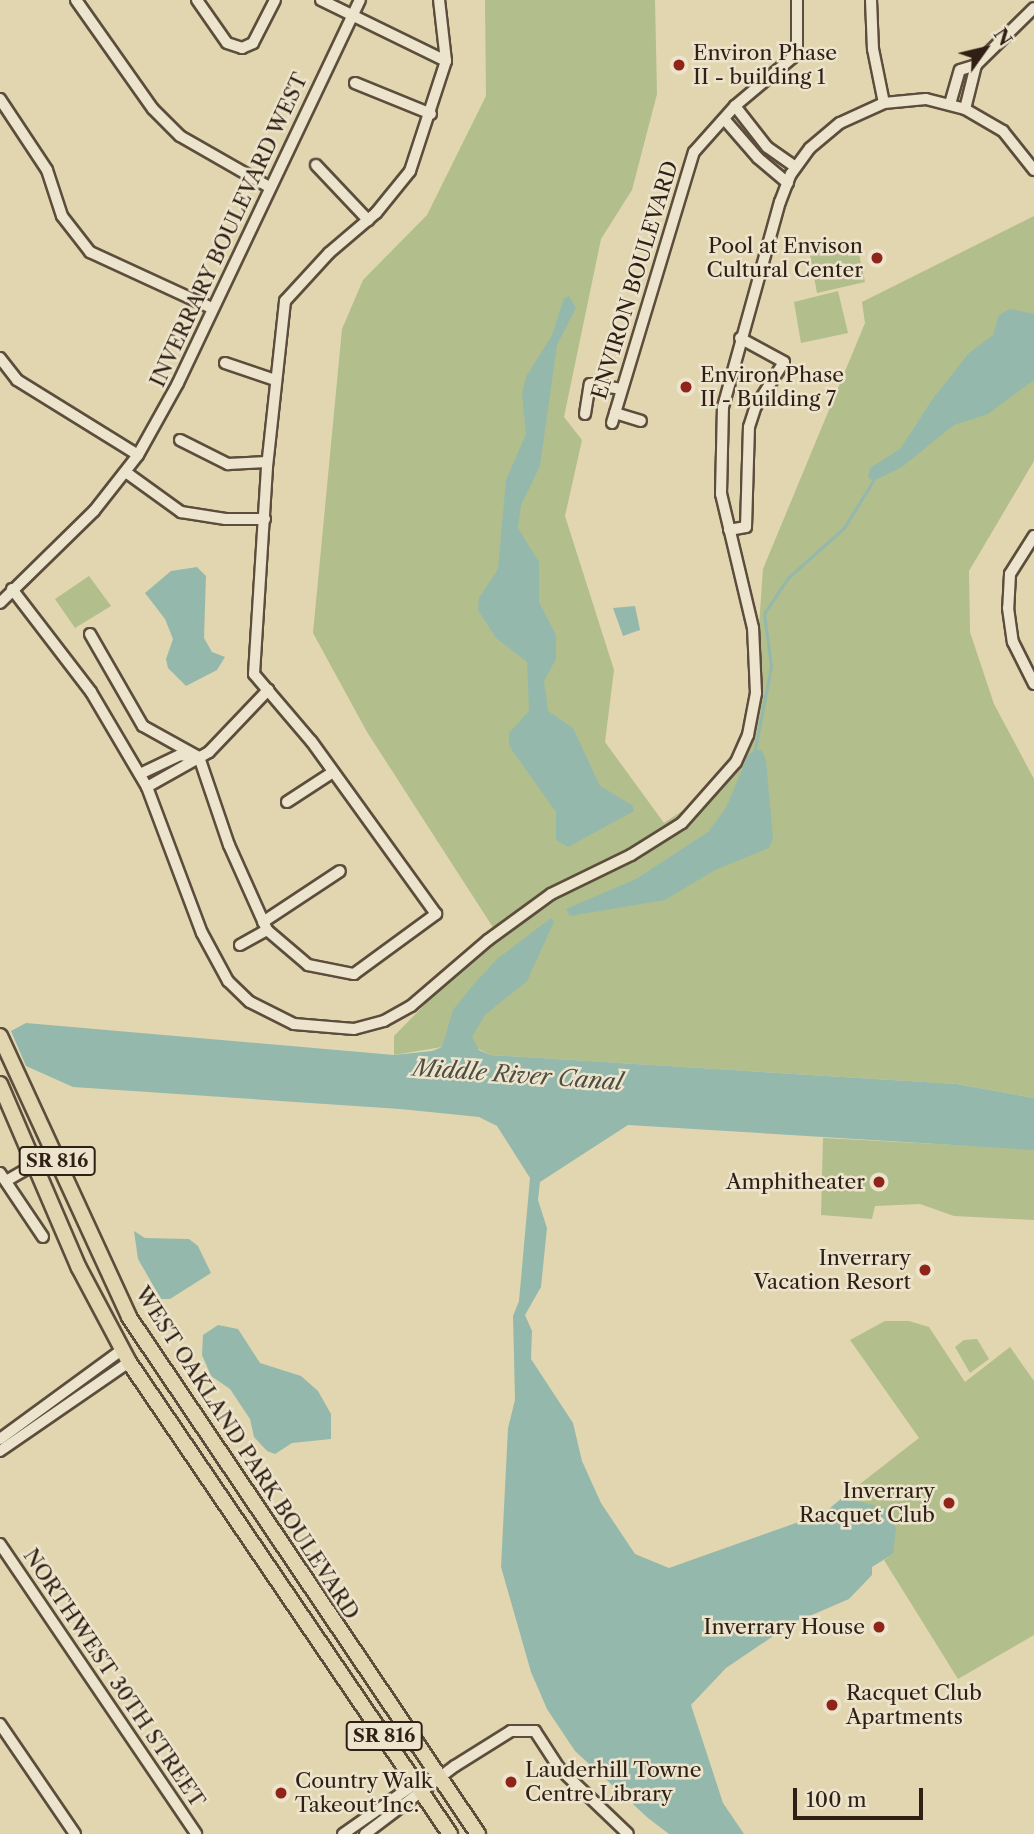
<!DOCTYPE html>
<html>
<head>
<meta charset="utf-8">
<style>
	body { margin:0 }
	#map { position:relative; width:1034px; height:1834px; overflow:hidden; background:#e1d6b0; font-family:"Libre Caslon Text",serif }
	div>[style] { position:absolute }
	.green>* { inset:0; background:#b2be8b }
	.water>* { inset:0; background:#94b9ac }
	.stream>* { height:2.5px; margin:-1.25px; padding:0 1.25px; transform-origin:1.25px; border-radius:1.25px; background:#94b9ac }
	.roads { filter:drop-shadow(2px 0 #5c4d3c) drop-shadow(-2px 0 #5c4d3c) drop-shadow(0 2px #5c4d3c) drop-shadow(0 -2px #5c4d3c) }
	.minor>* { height:10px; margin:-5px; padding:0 5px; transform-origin:5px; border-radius:5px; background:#ece4cc }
	.major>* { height:14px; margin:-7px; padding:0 7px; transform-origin:7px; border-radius:7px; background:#e1d6b0 }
	.dots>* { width:19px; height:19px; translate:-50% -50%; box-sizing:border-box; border:4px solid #ece4cc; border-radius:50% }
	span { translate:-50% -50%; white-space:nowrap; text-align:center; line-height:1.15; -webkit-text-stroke:5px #ece4cc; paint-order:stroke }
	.shield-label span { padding:2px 5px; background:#ece4cc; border:2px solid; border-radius:5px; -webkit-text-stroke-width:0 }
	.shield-label { font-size:19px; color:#301f15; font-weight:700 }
	.poi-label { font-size:21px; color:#301f15 }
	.left { translate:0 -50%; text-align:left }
	.right { translate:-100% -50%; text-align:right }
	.street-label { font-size:21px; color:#301f15 }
	.water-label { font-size:23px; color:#4e4d42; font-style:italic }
	.north { position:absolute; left:950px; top:14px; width:70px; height:70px; -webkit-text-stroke:5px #ece4cc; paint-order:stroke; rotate:56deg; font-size:19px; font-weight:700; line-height:28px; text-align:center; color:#301f15 }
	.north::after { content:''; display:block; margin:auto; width:24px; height:32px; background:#301f15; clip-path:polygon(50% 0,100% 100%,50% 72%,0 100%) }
	.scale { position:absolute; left:793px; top:1788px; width:130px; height:32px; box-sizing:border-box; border:4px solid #301f15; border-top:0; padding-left:9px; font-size:21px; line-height:24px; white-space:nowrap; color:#301f15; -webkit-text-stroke:5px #ece4cc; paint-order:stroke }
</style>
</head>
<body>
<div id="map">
	<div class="green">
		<div style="clip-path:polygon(485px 0,655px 0,657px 94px,632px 190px,601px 239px,564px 417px,582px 440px,565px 516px,614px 670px,605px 742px,664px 823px,700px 799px,751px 739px,763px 569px,865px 323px,862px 302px,1034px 216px,1034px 461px,969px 571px,970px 632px,994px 704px,1034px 779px,1034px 1098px,957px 1084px,490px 1055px,479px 1049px,442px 1047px,394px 1055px,394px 1036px,496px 932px,367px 732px,313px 633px,342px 329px,363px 280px,427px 215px,486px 96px)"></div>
		<div style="clip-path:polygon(856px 240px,865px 282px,817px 293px,809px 250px)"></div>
		<div style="clip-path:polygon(838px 291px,848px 333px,801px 343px,794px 302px)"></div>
		<div style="clip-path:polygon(89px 576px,111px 606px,75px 628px,55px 599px)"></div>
		<div style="clip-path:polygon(823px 1138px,1034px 1149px,1034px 1220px,954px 1216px,920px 1204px,875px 1206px,872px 1219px,821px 1215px)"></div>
		<div style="clip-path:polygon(885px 1321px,909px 1321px,929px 1327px,965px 1382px,1010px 1347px,1034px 1381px,1034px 1635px,958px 1679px,884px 1560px,893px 1554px,842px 1498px,919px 1438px,850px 1340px)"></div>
		<div style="clip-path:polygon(977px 1339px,989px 1359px,970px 1373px,955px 1347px,964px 1340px)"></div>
	</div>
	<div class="water">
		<div style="clip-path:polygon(569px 296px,576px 308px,557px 345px,540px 466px,521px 505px,518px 528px,539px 562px,539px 602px,556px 635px,556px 659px,544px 681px,548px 711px,573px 728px,600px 786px,632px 805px,634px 811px,568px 847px,556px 840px,556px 812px,509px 746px,509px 733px,529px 711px,527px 662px,496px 638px,478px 610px,479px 598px,498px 569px,506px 480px,526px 434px,522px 393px,526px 377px,552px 335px,564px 298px)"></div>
		<div style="clip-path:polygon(1010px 309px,1034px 314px,1034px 380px,988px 414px,954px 425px,902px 467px,873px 481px,868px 477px,870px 468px,900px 449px,934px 397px,969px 353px,993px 335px,999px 315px)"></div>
		<div style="clip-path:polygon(197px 567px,206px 576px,204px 638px,212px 652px,225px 657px,217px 670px,186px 686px,168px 668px,166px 659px,173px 639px,165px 619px,145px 593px,171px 571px)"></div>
		<div style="clip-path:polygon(635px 606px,640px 630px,623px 636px,613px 608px)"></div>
		<div style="clip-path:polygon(755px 750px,762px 750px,766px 761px,773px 838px,769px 848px,715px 870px,665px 900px,570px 916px,566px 909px,636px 879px,708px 832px,726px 808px,748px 755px)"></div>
		<div style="clip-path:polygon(551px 918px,554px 922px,527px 981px,485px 1015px,472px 1037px,479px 1050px,490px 1055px,957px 1084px,1034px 1098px,1034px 1150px,628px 1125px,540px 1182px,538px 1200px,547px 1228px,541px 1287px,525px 1315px,532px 1331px,531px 1359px,573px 1423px,582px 1461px,601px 1503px,635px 1554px,669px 1568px,824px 1513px,842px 1498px,886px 1508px,896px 1528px,893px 1554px,872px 1567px,872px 1575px,849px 1599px,791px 1624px,726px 1668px,691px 1705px,723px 1803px,744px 1834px,669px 1834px,648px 1818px,575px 1751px,547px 1709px,531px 1672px,501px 1567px,508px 1428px,515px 1400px,513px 1316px,519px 1301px,530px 1178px,497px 1126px,479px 1117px,400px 1109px,73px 1087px,26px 1066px,11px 1031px,26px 1023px,394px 1055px,432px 1051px,442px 1047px,453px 1010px,474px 984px,497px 959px)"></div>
		<div style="clip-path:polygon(134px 1231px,145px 1238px,189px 1239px,198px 1246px,211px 1273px,170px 1299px,161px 1299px,138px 1259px)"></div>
		<div style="clip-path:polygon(218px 1325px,238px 1329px,260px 1363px,301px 1376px,318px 1391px,331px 1414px,331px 1439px,292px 1443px,275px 1454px,267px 1451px,254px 1437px,250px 1419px,230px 1389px,211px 1376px,202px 1355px,203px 1335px)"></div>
	</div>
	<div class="stream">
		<div style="left:755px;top:750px;width:85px;rotate:-79.1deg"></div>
		<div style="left:771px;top:667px;width:53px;rotate:-97.5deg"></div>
		<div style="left:764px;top:614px;width:43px;rotate:-56.3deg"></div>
		<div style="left:788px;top:578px;width:75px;rotate:-41.8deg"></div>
		<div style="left:844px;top:528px;width:55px;rotate:-58.3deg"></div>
	</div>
	<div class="roads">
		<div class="minor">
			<div style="left:76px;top:0;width:133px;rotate:54.8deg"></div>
			<div style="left:153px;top:109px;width:38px;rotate:45deg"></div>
			<div style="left:180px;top:136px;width:103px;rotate:29.8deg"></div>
			<div style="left:197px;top:0;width:52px;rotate:55.1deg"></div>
			<div style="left:227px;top:43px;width:16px;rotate:18deg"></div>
			<div style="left:242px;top:48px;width:12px;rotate:-24deg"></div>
			<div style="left:253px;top:43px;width:48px;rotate:-62.9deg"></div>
			<div style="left:321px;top:0;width:139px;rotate:26deg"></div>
			<div style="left:871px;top:0;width:49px;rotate:87.7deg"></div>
			<div style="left:873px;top:49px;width:55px;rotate:78.5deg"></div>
			<div style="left:355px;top:83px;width:82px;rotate:22.2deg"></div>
			<div style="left:0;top:99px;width:85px;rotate:56.5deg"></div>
			<div style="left:47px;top:170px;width:48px;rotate:71.9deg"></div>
			<div style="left:62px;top:216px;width:46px;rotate:52.1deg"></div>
			<div style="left:90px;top:252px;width:134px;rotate:24.7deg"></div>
			<div style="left:950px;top:104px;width:35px;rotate:-74deg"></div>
			<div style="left:960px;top:70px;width:17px;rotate:-17deg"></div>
			<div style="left:976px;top:65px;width:81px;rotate:-44.5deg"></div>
			<div style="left:735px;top:106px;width:52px;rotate:52deg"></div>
			<div style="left:767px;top:147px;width:35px;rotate:35deg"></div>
			<div style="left:965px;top:109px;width:45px;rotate:-76deg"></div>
			<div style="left:725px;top:120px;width:50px;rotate:49deg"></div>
			<div style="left:758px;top:158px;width:39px;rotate:40deg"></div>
			<div style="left:316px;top:165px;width:76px;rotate:46.6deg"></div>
			<div style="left:0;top:358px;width:28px;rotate:52deg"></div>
			<div style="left:17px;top:380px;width:142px;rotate:31.8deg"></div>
			<div style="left:225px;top:363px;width:53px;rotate:18.8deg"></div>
			<div style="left:615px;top:413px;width:27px;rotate:17deg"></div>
			<div style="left:585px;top:414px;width:30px;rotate:-81deg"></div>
			<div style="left:590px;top:384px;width:32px;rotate:9deg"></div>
			<div style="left:612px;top:423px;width:283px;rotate:-73.2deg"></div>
			<div style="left:694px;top:152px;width:62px;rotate:-48.3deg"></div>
			<div style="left:735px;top:106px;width:75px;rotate:-40.1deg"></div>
			<div style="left:792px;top:58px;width:14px;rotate:-69deg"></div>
			<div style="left:797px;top:45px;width:45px;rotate:-90deg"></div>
			<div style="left:180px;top:440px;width:54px;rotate:26.6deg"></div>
			<div style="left:228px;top:464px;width:39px;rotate:-3deg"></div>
			<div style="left:127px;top:473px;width:67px;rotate:35.8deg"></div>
			<div style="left:181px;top:512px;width:45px;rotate:9deg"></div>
			<div style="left:225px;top:519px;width:40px"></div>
			<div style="left:729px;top:530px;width:17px;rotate:-10deg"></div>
			<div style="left:746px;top:527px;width:100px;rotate:-88.3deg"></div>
			<div style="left:749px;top:427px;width:22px;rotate:-72deg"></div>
			<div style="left:756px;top:406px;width:52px;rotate:-57.5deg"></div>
			<div style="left:784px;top:362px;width:50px;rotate:-151.4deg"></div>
			<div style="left:1034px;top:536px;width:45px;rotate:122.3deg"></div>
			<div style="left:1010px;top:574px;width:34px;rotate:93deg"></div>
			<div style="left:1008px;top:608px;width:34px;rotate:82deg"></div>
			<div style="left:1013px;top:642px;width:47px;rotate:63.4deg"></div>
			<div style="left:12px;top:589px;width:130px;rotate:52.5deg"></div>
			<div style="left:91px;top:692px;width:110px;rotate:59.5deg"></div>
			<div style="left:147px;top:787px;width:156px;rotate:69.4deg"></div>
			<div style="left:202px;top:933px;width:55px;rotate:61.6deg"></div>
			<div style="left:228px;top:981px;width:30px;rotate:44deg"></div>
			<div style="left:250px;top:1002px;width:49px;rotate:26.6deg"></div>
			<div style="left:294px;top:1024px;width:60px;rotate:4.8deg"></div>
			<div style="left:354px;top:1029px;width:31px;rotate:-15deg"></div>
			<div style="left:384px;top:1021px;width:31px;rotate:-29deg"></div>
			<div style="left:411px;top:1006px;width:101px;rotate:-40.6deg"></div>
			<div style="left:488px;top:940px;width:78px;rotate:-36.1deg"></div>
			<div style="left:551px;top:894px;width:89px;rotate:-26deg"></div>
			<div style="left:631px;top:855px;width:60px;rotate:-32.1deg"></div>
			<div style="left:682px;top:823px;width:81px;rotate:-48.5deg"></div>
			<div style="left:736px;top:762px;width:30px;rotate:-66deg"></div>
			<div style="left:748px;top:735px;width:43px;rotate:-79.2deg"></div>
			<div style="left:756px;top:693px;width:65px;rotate:-92.6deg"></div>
			<div style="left:753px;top:628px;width:138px;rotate:-103.4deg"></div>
			<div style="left:721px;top:494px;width:87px;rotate:-88.7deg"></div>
			<div style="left:723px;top:407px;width:213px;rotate:-74.5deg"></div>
			<div style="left:780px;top:202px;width:30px;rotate:-69deg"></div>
			<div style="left:791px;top:174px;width:32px;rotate:-54deg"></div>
			<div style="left:810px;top:148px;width:39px;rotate:-40deg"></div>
			<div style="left:840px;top:123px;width:48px;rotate:-24.4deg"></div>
			<div style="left:884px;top:103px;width:42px;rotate:-5.4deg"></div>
			<div style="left:926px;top:99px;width:40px;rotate:14.4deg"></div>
			<div style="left:965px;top:109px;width:44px;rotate:30.1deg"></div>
			<div style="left:1003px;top:131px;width:50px;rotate:51.5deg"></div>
			<div style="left:0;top:603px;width:132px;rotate:-44.4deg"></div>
			<div style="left:94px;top:511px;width:71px;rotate:-51.8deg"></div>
			<div style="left:138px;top:455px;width:82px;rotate:-60.9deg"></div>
			<div style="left:178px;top:383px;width:424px;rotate:-64.6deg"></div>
			<div style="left:90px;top:634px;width:106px;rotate:60.1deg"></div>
			<div style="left:143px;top:726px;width:64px;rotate:29deg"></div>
			<div style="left:199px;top:757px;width:93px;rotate:71.2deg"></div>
			<div style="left:229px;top:845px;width:93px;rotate:65.9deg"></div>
			<div style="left:267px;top:930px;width:54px;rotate:40.5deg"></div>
			<div style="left:308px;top:965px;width:47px;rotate:11.1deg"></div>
			<div style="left:354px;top:974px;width:102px;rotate:-36.2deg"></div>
			<div style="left:436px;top:914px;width:213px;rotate:-125.8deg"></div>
			<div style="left:311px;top:741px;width:88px;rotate:-130.4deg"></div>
			<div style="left:254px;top:674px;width:207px;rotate:-86.4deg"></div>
			<div style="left:267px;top:467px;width:167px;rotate:-83.8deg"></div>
			<div style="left:285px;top:301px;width:65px;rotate:-47.5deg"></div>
			<div style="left:329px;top:253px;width:62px;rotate:-40.4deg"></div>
			<div style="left:376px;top:213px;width:54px;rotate:-51deg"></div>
			<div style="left:410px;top:171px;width:116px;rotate:-71.9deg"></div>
			<div style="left:446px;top:61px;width:61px;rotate:-96.5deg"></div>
			<div style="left:140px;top:774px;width:44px;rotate:-25.4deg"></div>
			<div style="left:180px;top:755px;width:13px;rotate:9deg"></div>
			<div style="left:147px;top:787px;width:71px;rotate:-29.4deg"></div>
			<div style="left:209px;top:752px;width:86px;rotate:-46.4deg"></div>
			<div style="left:287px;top:802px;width:55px;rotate:-33.1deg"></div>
			<div style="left:263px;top:922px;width:92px;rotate:-33.5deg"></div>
			<div style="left:240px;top:945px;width:31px;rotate:-29deg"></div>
			<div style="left:0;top:1173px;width:77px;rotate:56.1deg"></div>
			<div style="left:6px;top:1181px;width:32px;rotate:-30deg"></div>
			<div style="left:0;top:1439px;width:152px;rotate:-36.2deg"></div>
			<div style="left:0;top:1451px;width:157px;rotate:-34.6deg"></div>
			<div style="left:0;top:1544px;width:350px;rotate:55.9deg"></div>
			<div style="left:0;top:1724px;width:133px;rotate:55.7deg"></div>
			<div style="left:343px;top:1834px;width:89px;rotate:-34.9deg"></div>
			<div style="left:416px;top:1783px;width:24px;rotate:-15deg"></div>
			<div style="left:365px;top:1834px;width:113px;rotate:-37.1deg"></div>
			<div style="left:455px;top:1766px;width:66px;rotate:-32deg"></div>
			<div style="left:511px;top:1731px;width:24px"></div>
			<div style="left:535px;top:1731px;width:44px;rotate:57deg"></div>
			<div style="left:559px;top:1768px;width:95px;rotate:43.7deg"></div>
		</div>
		<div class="major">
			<div style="left:0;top:1036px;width:309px;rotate:65.3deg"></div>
			<div style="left:129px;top:1317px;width:624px;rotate:55.98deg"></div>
			<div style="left:0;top:1084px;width:200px;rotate:66.8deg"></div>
			<div style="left:79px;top:1268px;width:106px;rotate:62deg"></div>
			<div style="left:129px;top:1362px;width:571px;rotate:55.78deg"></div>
		</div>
	</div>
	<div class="dots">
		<div style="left:679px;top:65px;background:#8f2418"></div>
		<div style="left:877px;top:258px;background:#8f2418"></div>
		<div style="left:686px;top:387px;background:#8f2418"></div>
		<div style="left:879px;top:1182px;background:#8f2418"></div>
		<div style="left:925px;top:1270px;background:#8f2418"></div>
		<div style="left:949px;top:1503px;background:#8f2418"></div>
		<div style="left:879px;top:1627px;background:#8f2418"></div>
		<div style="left:832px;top:1705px;background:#8f2418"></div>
		<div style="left:511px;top:1782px;background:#8f2418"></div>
		<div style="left:281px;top:1793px;background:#8f2418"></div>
	</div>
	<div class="shield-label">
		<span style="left:57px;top:1161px">SR 816</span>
		<span style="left:384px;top:1736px">SR 816</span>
	</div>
	<div class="poi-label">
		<span class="left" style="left:693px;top:65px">Environ Phase<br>II - building 1</span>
		<span class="right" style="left:863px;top:258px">Pool at Envison<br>Cultural Center</span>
		<span class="left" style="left:700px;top:387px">Environ Phase<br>II - Building 7</span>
		<span class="right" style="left:865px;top:1182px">Amphitheater</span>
		<span class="right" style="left:911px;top:1270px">Inverrary<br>Vacation Resort</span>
		<span class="right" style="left:935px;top:1503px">Inverrary<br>Racquet Club</span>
		<span class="right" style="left:865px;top:1627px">Inverrary House</span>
		<span class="left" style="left:846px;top:1705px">Racquet Club<br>Apartments</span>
		<span class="left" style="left:525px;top:1782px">Lauderhill Towne<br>Centre Library</span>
		<span class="left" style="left:295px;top:1793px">Country Walk<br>Takeout Inc.</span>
	</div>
	<div class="street-label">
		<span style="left:229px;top:230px;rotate:-65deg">INVERRARY BOULEVARD WEST</span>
		<span style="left:635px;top:280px;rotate:-73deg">ENVIRON BOULEVARD</span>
		<span style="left:247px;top:1453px;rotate:57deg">WEST OAKLAND PARK BOULEVARD</span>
		<span style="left:114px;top:1678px;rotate:56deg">NORTHWEST 30TH STREET</span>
	</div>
	<div class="water-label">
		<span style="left:518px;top:1075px;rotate:4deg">Middle River Canal</span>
	</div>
	<div class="north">N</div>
	<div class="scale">100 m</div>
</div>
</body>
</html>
